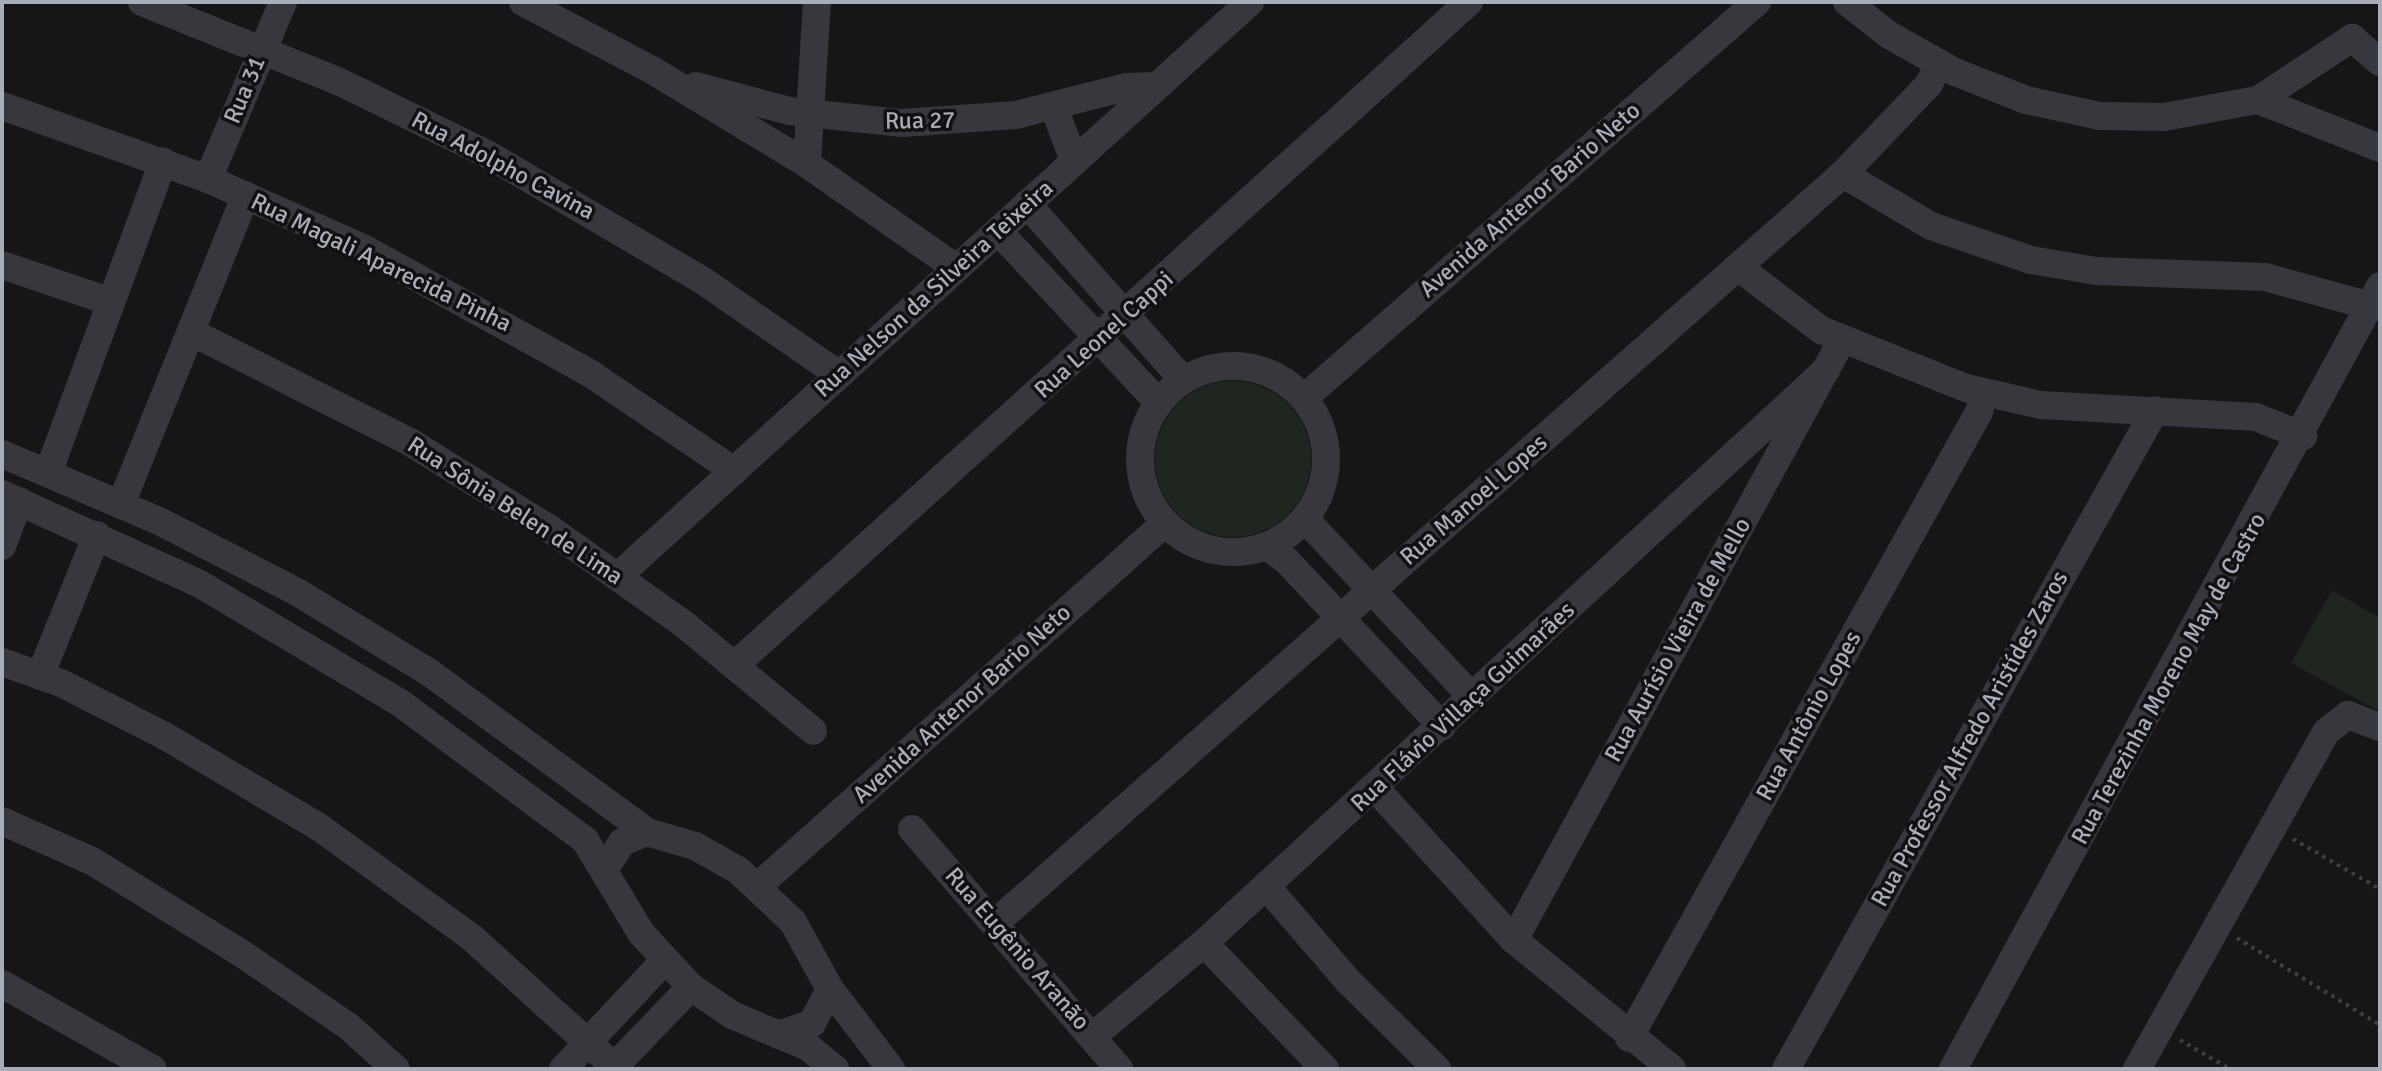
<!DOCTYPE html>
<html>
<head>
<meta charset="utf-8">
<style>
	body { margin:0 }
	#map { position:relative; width:2382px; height:1071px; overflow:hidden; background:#161618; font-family:Signika,sans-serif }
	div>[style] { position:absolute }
	.green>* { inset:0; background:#1e261f }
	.round { border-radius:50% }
	.path>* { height:3.5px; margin-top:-1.75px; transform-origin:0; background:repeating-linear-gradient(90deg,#3d3f44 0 3.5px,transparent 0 8.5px) }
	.minor>* { height:28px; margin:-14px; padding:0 14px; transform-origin:14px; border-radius:14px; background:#37383d }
	.minor>.ring { margin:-14px; padding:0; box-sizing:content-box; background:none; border:28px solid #37383d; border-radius:50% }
	span { translate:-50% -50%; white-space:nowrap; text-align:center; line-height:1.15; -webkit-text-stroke:7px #111113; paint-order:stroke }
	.street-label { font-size:24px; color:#a8adb8 }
	.frame { position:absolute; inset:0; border:4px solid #a8adb8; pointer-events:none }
</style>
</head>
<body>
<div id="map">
	<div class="green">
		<div class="round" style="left:1155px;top:381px;width:156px;height:156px"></div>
		<div style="clip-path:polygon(2332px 590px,2380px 618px,2380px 712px,2291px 663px)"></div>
	</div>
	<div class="path">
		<div style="left:2293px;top:839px;width:100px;rotate:29.9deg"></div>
		<div style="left:2237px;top:938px;width:167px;rotate:31.3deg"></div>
		<div style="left:2180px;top:1040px;width:58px;rotate:30.1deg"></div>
	</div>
	<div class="minor">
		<div style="left:142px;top:2px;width:211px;rotate:22deg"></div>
		<div style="left:338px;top:81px;width:166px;rotate:26.1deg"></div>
		<div style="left:487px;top:154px;width:249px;rotate:30.4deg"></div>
		<div style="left:702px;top:280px;width:167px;rotate:34.7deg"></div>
		<div style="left:523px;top:2px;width:146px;rotate:27.8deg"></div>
		<div style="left:652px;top:70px;width:181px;rotate:31.2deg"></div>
		<div style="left:807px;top:164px;width:182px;rotate:34.9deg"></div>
		<div style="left:1847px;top:2px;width:53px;rotate:38.2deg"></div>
		<div style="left:1889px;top:35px;width:76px;rotate:29.3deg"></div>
		<div style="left:1955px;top:72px;width:76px;rotate:21.5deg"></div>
		<div style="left:2026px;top:100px;width:76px;rotate:12.2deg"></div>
		<div style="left:2100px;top:116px;width:64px;rotate:0.9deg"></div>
		<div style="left:2164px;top:117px;width:96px;rotate:-10.3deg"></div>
		<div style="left:2258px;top:100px;width:113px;rotate:-33.4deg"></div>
		<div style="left:2352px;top:38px;width:37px;rotate:41deg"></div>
		<div style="left:696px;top:86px;width:96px;rotate:15deg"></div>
		<div style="left:789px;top:111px;width:114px;rotate:6.1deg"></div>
		<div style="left:902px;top:123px;width:114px;rotate:-4deg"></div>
		<div style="left:1016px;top:115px;width:114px;rotate:-14.2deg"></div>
		<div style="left:1127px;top:87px;width:30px;rotate:-2deg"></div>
		<div style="left:2258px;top:100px;width:131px;rotate:21.5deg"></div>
		<div style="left:2px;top:106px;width:219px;rotate:19.5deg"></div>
		<div style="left:208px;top:179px;width:172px;rotate:24deg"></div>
		<div style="left:365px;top:249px;width:258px;rotate:28.9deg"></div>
		<div style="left:591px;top:374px;width:173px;rotate:34.1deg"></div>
		<div style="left:1054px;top:107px;width:58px;rotate:69.7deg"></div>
		<div style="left:807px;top:164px;width:162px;rotate:-86.5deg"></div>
		<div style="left:1843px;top:174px;width:102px;rotate:30.6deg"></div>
		<div style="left:1931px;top:226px;width:106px;rotate:18.8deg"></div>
		<div style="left:2031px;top:260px;width:66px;rotate:9.6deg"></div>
		<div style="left:2096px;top:271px;width:169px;rotate:2deg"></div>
		<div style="left:2265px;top:277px;width:109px;rotate:15.4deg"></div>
		<div style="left:208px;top:179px;width:192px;rotate:-67deg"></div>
		<div style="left:1027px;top:204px;width:235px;rotate:48.4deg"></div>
		<div style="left:998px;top:231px;width:234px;rotate:46.9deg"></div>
		<div style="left:2px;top:265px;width:115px;rotate:18.7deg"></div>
		<div style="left:1738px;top:267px;width:104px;rotate:37.2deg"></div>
		<div style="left:1821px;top:330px;width:156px;rotate:21.8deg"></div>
		<div style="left:1966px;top:388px;width:77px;rotate:12.8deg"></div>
		<div style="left:2041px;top:405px;width:215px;rotate:3.2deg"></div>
		<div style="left:2256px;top:417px;width:51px;rotate:22deg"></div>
		<div style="left:191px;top:332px;width:245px;rotate:26.7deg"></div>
		<div style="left:410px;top:442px;width:165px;rotate:31.9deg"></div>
		<div style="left:550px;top:529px;width:166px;rotate:35.4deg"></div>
		<div style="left:685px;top:625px;width:166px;rotate:39.6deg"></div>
		<div class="ring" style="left:1140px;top:366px;width:158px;height:158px"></div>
		<div style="left:1304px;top:398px;width:602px;rotate:-41.16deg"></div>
		<div style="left:2px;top:454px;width:171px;rotate:23.1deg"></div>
		<div style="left:159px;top:521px;width:155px;rotate:27.2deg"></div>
		<div style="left:297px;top:592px;width:156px;rotate:31.3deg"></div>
		<div style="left:430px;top:673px;width:269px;rotate:36.2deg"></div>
		<div style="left:647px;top:832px;width:50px;rotate:16.3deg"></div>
		<div style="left:695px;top:846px;width:49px;rotate:29.2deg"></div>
		<div style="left:738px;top:870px;width:76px;rotate:43.4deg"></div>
		<div style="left:793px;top:922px;width:77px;rotate:61.1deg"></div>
		<div style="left:830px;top:989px;width:101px;rotate:52.7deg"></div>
		<div style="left:48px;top:473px;width:332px;rotate:-69.7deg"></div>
		<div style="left:2px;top:494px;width:217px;rotate:24.4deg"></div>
		<div style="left:200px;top:584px;width:231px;rotate:30.7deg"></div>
		<div style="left:399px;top:702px;width:232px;rotate:36.6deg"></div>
		<div style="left:585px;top:840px;width:109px;rotate:58.9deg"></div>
		<div style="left:641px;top:933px;width:74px;rotate:47.2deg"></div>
		<div style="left:691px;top:987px;width:50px;rotate:34.3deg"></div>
		<div style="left:732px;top:1015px;width:82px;rotate:22.8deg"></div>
		<div style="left:808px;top:1047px;width:35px;rotate:39deg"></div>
		<div style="left:121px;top:504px;width:333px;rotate:-68deg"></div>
		<div style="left:1305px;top:519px;width:245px;rotate:46.8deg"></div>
		<div style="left:2px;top:546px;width:48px;rotate:-69.3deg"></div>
		<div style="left:1267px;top:547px;width:23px;rotate:34deg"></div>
		<div style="left:1286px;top:560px;width:228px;rotate:46.8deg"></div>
		<div style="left:618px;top:576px;width:854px;rotate:-42.25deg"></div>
		<div style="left:2px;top:662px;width:63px;rotate:19.6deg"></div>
		<div style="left:61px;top:683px;width:117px;rotate:27deg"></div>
		<div style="left:165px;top:736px;width:179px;rotate:30.6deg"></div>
		<div style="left:319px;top:827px;width:188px;rotate:35.9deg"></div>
		<div style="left:471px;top:937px;width:197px;rotate:42.1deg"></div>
		<div style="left:735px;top:665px;width:989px;rotate:-42.09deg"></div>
		<div style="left:40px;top:676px;width:152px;rotate:-68deg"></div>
		<div style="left:1375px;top:788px;width:206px;rotate:47.6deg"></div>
		<div style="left:1514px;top:940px;width:204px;rotate:39.2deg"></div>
		<div style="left:2px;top:821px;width:98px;rotate:24deg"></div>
		<div style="left:92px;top:861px;width:172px;rotate:31.7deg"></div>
		<div style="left:238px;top:951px;width:133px;rotate:34.3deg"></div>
		<div style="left:348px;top:1026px;width:64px;rotate:41.9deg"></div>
		<div style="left:912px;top:829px;width:317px;rotate:49.2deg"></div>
		<div style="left:606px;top:867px;width:30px;rotate:-57deg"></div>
		<div style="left:622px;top:842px;width:27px;rotate:-22deg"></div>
		<div style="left:758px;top:886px;width:545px;rotate:-41.73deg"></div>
		<div style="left:1266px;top:886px;width:124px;rotate:49.2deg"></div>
		<div style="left:1347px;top:980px;width:127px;rotate:44.7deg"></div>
		<div style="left:994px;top:924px;width:1133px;rotate:-41.46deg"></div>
		<div style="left:1843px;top:174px;width:124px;rotate:-46.3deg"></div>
		<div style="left:1929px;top:84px;width:22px;rotate:-63deg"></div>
		<div style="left:1514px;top:940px;width:684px;rotate:-61.34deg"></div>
		<div style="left:1204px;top:943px;width:175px;rotate:46.2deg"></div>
		<div style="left:2px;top:984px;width:173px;rotate:29.4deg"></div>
		<div style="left:778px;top:1035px;width:36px;rotate:-19deg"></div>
		<div style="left:812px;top:1023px;width:38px;rotate:-62deg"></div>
		<div style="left:1093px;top:1036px;width:145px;rotate:-40deg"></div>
		<div style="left:1204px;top:943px;width:846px;rotate:-42.65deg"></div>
		<div style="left:1629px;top:1038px;width:717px;rotate:-60.79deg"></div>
		<div style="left:1979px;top:412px;width:20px;rotate:-75deg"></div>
		<div style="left:563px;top:1069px;width:148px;rotate:-46.9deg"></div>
		<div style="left:612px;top:1069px;width:114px;rotate:-46.1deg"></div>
		<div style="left:1786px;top:1069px;width:755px;rotate:-60.75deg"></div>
		<div style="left:1953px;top:1069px;width:892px;rotate:-61.39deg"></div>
		<div style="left:2137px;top:1069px;width:386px;rotate:-60.7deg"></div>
		<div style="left:2326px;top:732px;width:28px;rotate:-38deg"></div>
		<div style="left:2348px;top:715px;width:34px;rotate:21deg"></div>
	</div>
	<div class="street-label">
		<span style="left:245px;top:90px;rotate:-67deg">Rua 31</span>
		<span style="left:920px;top:121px;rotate:-1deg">Rua 27</span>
		<span style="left:503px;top:166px;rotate:28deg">Rua Adolpho Cavina</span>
		<span style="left:1530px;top:200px;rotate:-41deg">Avenida Antenor Bario Neto</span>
		<span style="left:381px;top:263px;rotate:26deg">Rua Magali Aparecida Pinha</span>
		<span style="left:934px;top:289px;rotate:-42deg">Rua Nelson da Silveira Teixeira</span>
		<span style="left:1104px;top:335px;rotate:-42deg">Rua Leonel Cappi</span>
		<span style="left:1474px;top:500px;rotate:-41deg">Rua Manoel Lopes</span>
		<span style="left:515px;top:511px;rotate:33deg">Rua Sônia Belen de Lima</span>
		<span style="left:1678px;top:640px;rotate:-61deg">Rua Aurísio Vieira de Mello</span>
		<span style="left:2169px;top:679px;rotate:-61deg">Rua Terezinha Moreno May de Castro</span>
		<span style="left:962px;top:704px;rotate:-42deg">Avenida Antenor Bario Neto</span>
		<span style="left:1463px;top:707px;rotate:-43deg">Rua Flávio Villaça Guimarães</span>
		<span style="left:1809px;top:716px;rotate:-61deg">Rua Antônio Lopes</span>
		<span style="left:1970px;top:739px;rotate:-61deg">Rua Professor Alfredo Aristídes Zaros</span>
		<span style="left:1017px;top:949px;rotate:49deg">Rua Eugênio Aranão</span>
	</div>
	<div class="frame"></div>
</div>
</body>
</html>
